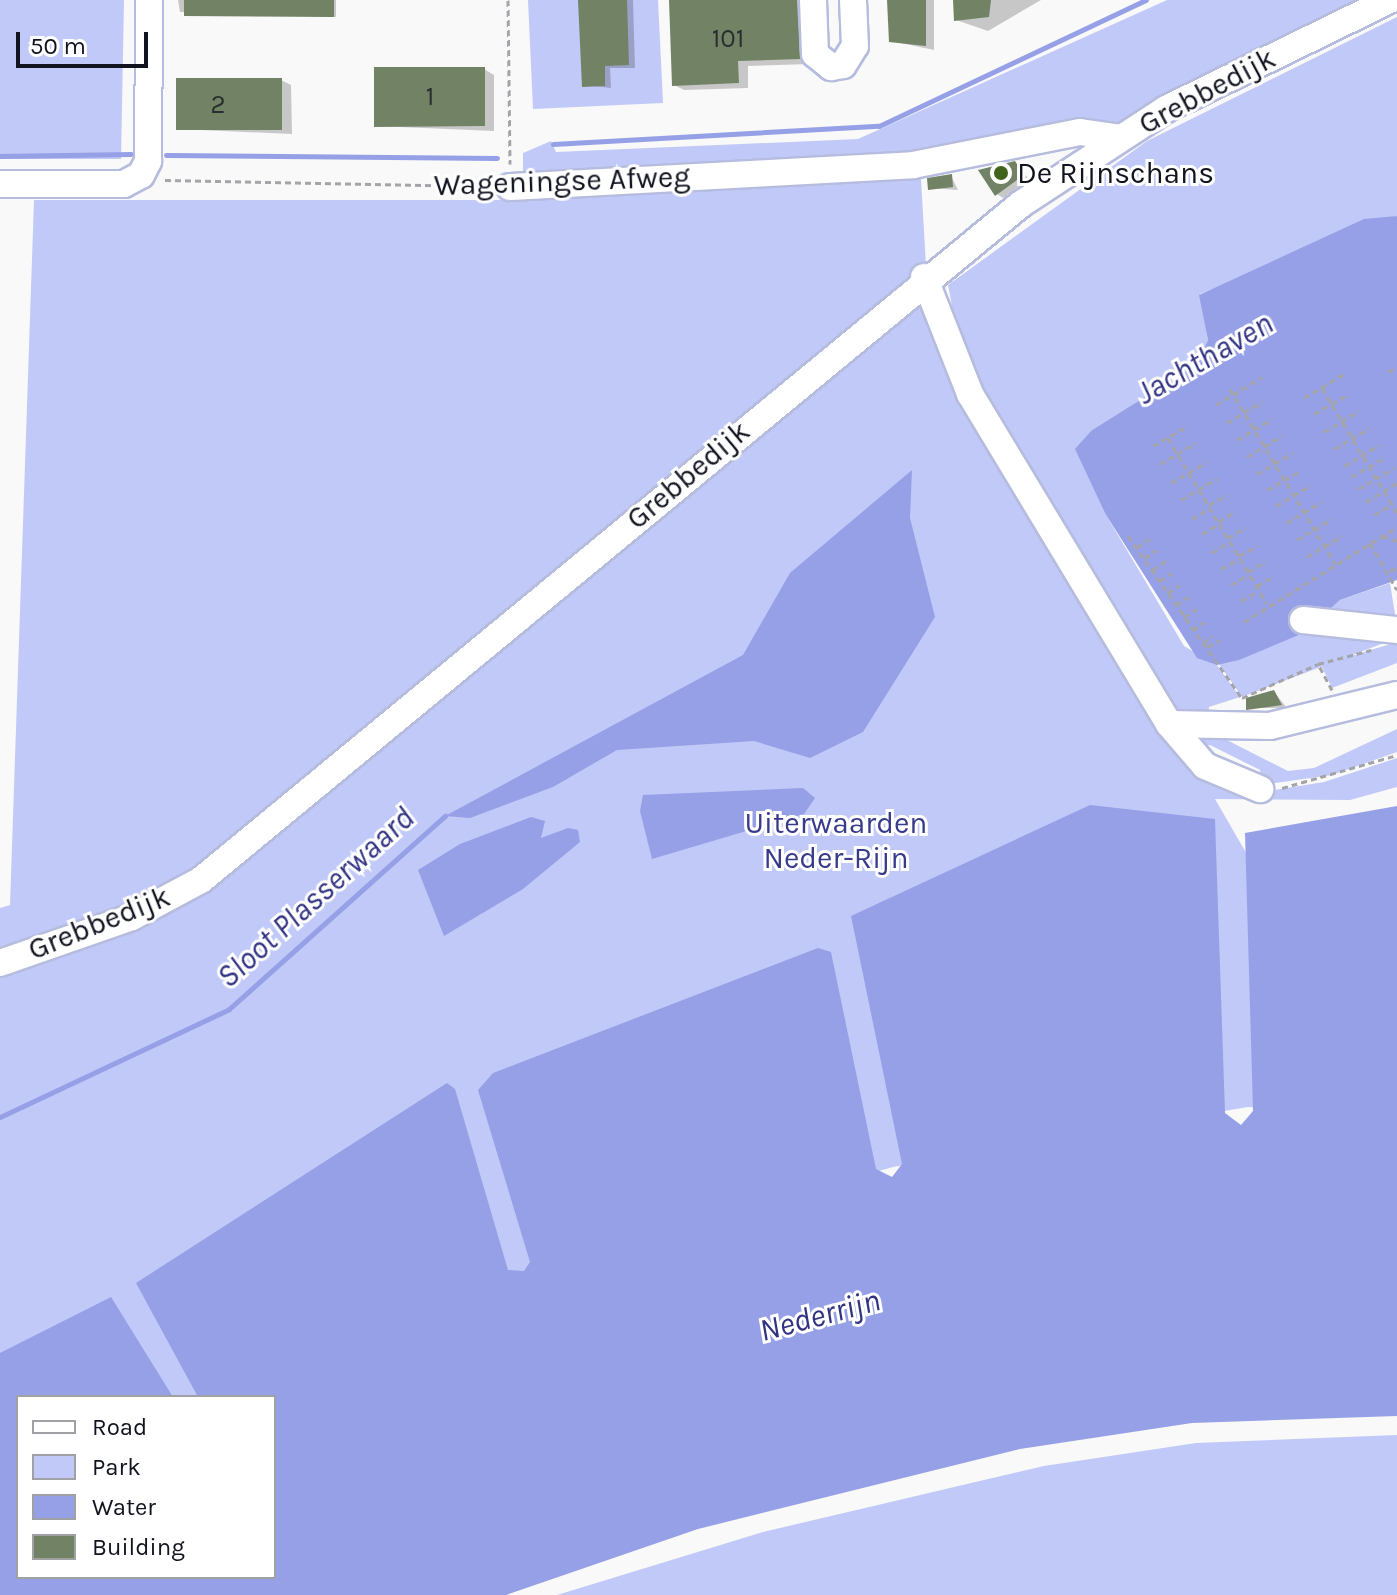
<!DOCTYPE html>
<html>
<head>
<meta charset="utf-8">
<style>
	body { margin:0 }
	#map { position:relative; width:1397px; height:1595px; overflow:hidden; background:#f9f9f9; font-family:Karla,sans-serif }
	div>[style] { position:absolute }
	.green>* { inset:0; background:#c1c9f8 }
	.water>* { inset:0; background:#96a0e6 }
	.shadow>* { inset:0; background:#0003 }
	.stream>* { height:5px; margin:-2.5px; padding:0 2.5px; transform-origin:2.5px; border-radius:2.5px; background:#96a0e6 }
	.building>* { inset:0; background:#728365 }
	.path>* { height:3px; margin-top:-1.5px; transform-origin:0; background:repeating-linear-gradient(90deg,#a4a4a9 0 6px,transparent 0 10px) }
	.roads { filter:drop-shadow(2px 0 #b6bcde) drop-shadow(-2px 0 #b6bcde) drop-shadow(0 2px #b6bcde) drop-shadow(0 -2px #b6bcde) }
	.minor>* { height:26px; margin:-13px; padding:0 13px; transform-origin:13px; border-radius:13px; background:#fff }
	.dots>* { width:22px; height:22px; translate:-50% -50%; box-sizing:border-box; border:4px solid #fff; border-radius:50% }
	span { translate:-50% -50%; white-space:nowrap; text-align:center; line-height:1.15; -webkit-text-stroke:6px #fff; paint-order:stroke }
	.number-label { font-size:26px; color:#292f30 }
	.number-label span { -webkit-text-stroke-width:0 }
	.street-label { font-size:30px; color:#11131f }
	.poi-label { font-size:30px; color:#11131f }
	.left { translate:0 -50%; text-align:left }
	.park-label { font-size:30px; color:#383a8b }
	.water-label { font-size:32px; color:#313282; font-style:italic }
	.legend { position:absolute; left:16px; top:1395px; width:260px; height:184px; box-sizing:border-box; background:#fff; border:2px solid #a0a1a5; margin:0; padding:10px 14px; list-style:none; font-size:24px; color:#11131f }
	.legend li { display:flex; align-items:center; gap:16px; height:40px }
	.legend b { width:40px; border:2px solid #a0a1a5 }
	.scale { position:absolute; left:16px; top:32px; width:132px; height:36px; box-sizing:border-box; border:4px solid #11131f; border-top:0; padding-left:10px; font-size:24px; line-height:28px; white-space:nowrap; color:#11131f; -webkit-text-stroke:6px #fff; paint-order:stroke }
</style>
</head>
<body>
<div id="map">
	<div class="green">
		<div style="clip-path:polygon(0 0,124px 0,121px 159px,0 159px)"></div>
		<div style="clip-path:polygon(528px 0,658px 0,663px 103px,533px 109px)"></div>
		<div style="clip-path:polygon(1167px 0,1372px 0,1122px 127px,1004px 132px,907px 158px,523px 179px,523px 153px,551px 141px,556px 152px,858px 139px)"></div>
		<div style="clip-path:polygon(1397px 17px,1397px 216px,1200px 294px,1208px 340px,1196px 365px,1092px 430px,1106px 515px,1184px 646px,1217px 665px,1240px 697px,1209px 707px,1208px 720px,1177px 717px,962px 359px,948px 285px,1147px 141px)"></div>
		<div style="clip-path:polygon(921px 179px,926px 266px,195px 873px,127px 909px,0 953px,0 908px,10px 905px,34px 200px,534px 200px)"></div>
		<div style="clip-path:polygon(925px 302px,953px 389px,1150px 713px,1263px 792px,1324px 782px,1397px 758px,1397px 787px,1350px 800px,1215px 799px,1397px 1114px,1248px 1107px,893px 1167px,530px 1269px,197px 1397px,18px 1397px,0 1516px,0 972px,133px 925px)"></div>
		<div style="clip-path:polygon(1390px 583px,1397px 627px,1320px 615px,1340px 600px)"></div>
		<div style="clip-path:polygon(1303px 631px,1397px 638px,1242px 697px,1219px 664px)"></div>
		<div style="clip-path:polygon(1397px 642px,1397px 663px,1332px 688px,1321px 665px)"></div>
		<div style="clip-path:polygon(1397px 729px,1397px 752px,1332px 775px,1262px 785px,1260px 770px,1210px 745px,1198px 748px,1187px 732px,1217px 735px,1288px 771px,1314px 768px)"></div>
		<div style="clip-path:polygon(1397px 1435px,1397px 1595px,557px 1595px,763px 1532px,1044px 1466px,1196px 1443px)"></div>
	</div>
	<div class="water">
		<div style="clip-path:polygon(1397px 216px,1397px 580px,1340px 600px,1301px 634px,1239px 660px,1217px 665px,1197px 658px,1106px 515px,1075px 449px,1092px 430px,1196px 365px,1208px 340px,1199px 295px,1364px 219px)"></div>
		<div style="clip-path:polygon(912px 470px,910px 518px,935px 617px,863px 732px,810px 758px,754px 741px,617px 750px,553px 787px,470px 818px,445px 816px,743px 655px,790px 573px)"></div>
		<div style="clip-path:polygon(803px 788px,815px 798px,804px 814px,652px 859px,640px 811px,643px 795px)"></div>
		<div style="clip-path:polygon(1090px 805px,1215px 819px,1225px 1113px,1241px 1125px,1253px 1111px,1245px 833px,1397px 806px,1397px 1416px,1192px 1423px,1020px 1449px,698px 1529px,506px 1595px,0 1595px,0 1353px,111px 1297px,173px 1397px,18px 1397px,18px 1577px,274px 1577px,274px 1397px,198px 1397px,136px 1283px,447px 1083px,455px 1089px,508px 1270px,524px 1271px,530px 1262px,478px 1090px,493px 1073px,818px 948px,831px 952px,876px 1169px,892px 1177px,902px 1164px,851px 916px)"></div>
		<div style="clip-path:polygon(531px 817px,545px 821px,541px 838px,568px 828px,578px 830px,580px 842px,523px 889px,444px 936px,418px 870px,460px 844px)"></div>
	</div>
	<div class="shadow">
		<div style="clip-path:polygon(178px 0,336px 0,336px 17px,180px 12px)"></div>
		<div style="clip-path:polygon(581px 0,633px 0,635px 68px,610px 68px,611px 88px,584px 85px)"></div>
		<div style="clip-path:polygon(671px 0,809px 0,809px 64px,748px 66px,748px 88px,684px 90px,674px 85px)"></div>
		<div style="clip-path:polygon(889px 0,934px 0,934px 50px,891px 41px)"></div>
		<div style="clip-path:polygon(955px 0,1041px 0,988px 31px,956px 20px)"></div>
		<div style="clip-path:polygon(484px 69px,494px 75px,494px 131px,376px 126px)"></div>
		<div style="clip-path:polygon(281px 80px,291px 85px,292px 134px,178px 129px)"></div>
		<div style="clip-path:polygon(1014px 163px,1029px 179px,1003px 198px,997px 194px)"></div>
		<div style="clip-path:polygon(951px 176px,958px 190px,930px 188px)"></div>
		<div style="clip-path:polygon(1274px 692px,1287px 708px,1248px 708px)"></div>
	</div>
	<div class="stream">
		<div style="left:553px;top:144px;width:326px;rotate:-3.2deg"></div>
		<div style="left:879px;top:126px;width:295px;rotate:-25.3deg"></div>
		<div style="left:166px;top:155px;width:331px;rotate:0.5deg"></div>
		<div style="left:0;top:156px;width:131px;rotate:-0.9deg"></div>
		<div style="left:0;top:1117px;width:253px;rotate:-25.2deg"></div>
		<div style="left:229px;top:1009px;width:290px;rotate:-41.8deg"></div>
	</div>
	<div class="building">
		<div style="clip-path:polygon(184px 0,334px 0,334px 17px,184px 16px)"></div>
		<div style="clip-path:polygon(578px 0,627px 0,629px 65px,605px 66px,605px 86px,582px 87px)"></div>
		<div style="clip-path:polygon(669px 0,797px 0,800px 59px,738px 61px,739px 83px,672px 86px)"></div>
		<div style="clip-path:polygon(887px 0,926px 0,926px 46px,889px 42px)"></div>
		<div style="clip-path:polygon(953px 0,991px 0,989px 17px,954px 21px)"></div>
		<div style="clip-path:polygon(374px 67px,485px 67px,485px 126px,374px 127px)"></div>
		<div style="clip-path:polygon(176px 78px,282px 78px,282px 130px,176px 130px)"></div>
		<div style="clip-path:polygon(1015px 161px,1024px 175px,995px 196px,978px 170px)"></div>
		<div style="clip-path:polygon(952px 174px,953px 187px,928px 190px,927px 178px)"></div>
		<div style="clip-path:polygon(1274px 690px,1282px 705px,1246px 710px,1246px 698px)"></div>
	</div>
	<div class="path">
		<div style="left:508px;top:0;width:164px;rotate:89.3deg"></div>
		<div style="left:165px;top:180px;width:324px;rotate:1.1deg"></div>
		<div style="left:1388px;top:372px;width:10px;rotate:-29deg"></div>
		<div style="left:1322px;top:388px;width:146px;rotate:59deg"></div>
		<div style="left:1230px;top:389px;width:204px;rotate:59deg"></div>
		<div style="left:1304px;top:398px;width:49px;rotate:-30.8deg"></div>
		<div style="left:1216px;top:405px;width:54px;rotate:-31.3deg"></div>
		<div style="left:1314px;top:414px;width:40px;rotate:-29.7deg"></div>
		<div style="left:1227px;top:423px;width:41px;rotate:-31deg"></div>
		<div style="left:1324px;top:432px;width:41px;rotate:-31deg"></div>
		<div style="left:1168px;top:438px;width:193px;rotate:59.2deg"></div>
		<div style="left:1237px;top:440px;width:41px;rotate:-31deg"></div>
		<div style="left:1153px;top:446px;width:39px;rotate:-30deg"></div>
		<div style="left:1334px;top:449px;width:42px;rotate:-30.3deg"></div>
		<div style="left:1247px;top:457px;width:41px;rotate:-31deg"></div>
		<div style="left:1160px;top:464px;width:42px;rotate:-30.3deg"></div>
		<div style="left:1344px;top:466px;width:42px;rotate:-30.3deg"></div>
		<div style="left:1257px;top:474px;width:42px;rotate:-30.3deg"></div>
		<div style="left:1351px;top:477px;width:40px;rotate:-29.7deg"></div>
		<div style="left:1171px;top:483px;width:42px;rotate:-30.3deg"></div>
		<div style="left:1358px;top:489px;width:42px;rotate:-30.3deg"></div>
		<div style="left:1267px;top:490px;width:40px;rotate:-29.7deg"></div>
		<div style="left:1181px;top:500px;width:42px;rotate:-30.3deg"></div>
		<div style="left:1366px;top:502px;width:36px;rotate:-32deg"></div>
		<div style="left:1209px;top:505px;width:21px;rotate:-29deg"></div>
		<div style="left:1276px;top:506px;width:41px;rotate:-31deg"></div>
		<div style="left:1374px;top:515px;width:20px;rotate:-30deg"></div>
		<div style="left:1192px;top:519px;width:21px;rotate:-31deg"></div>
		<div style="left:1219px;top:522px;width:20px;rotate:-33deg"></div>
		<div style="left:1286px;top:523px;width:42px;rotate:-30.3deg"></div>
		<div style="left:1202px;top:534px;width:20px;rotate:-30deg"></div>
		<div style="left:1128px;top:536px;width:198px;rotate:54.9deg"></div>
		<div style="left:1242px;top:698px;width:83px;rotate:-24.1deg"></div>
		<div style="left:1382px;top:536px;width:16px;rotate:18deg"></div>
		<div style="left:1228px;top:538px;width:21px;rotate:-31deg"></div>
		<div style="left:1297px;top:540px;width:41px;rotate:-31deg"></div>
		<div style="left:1370px;top:543px;width:54px;rotate:60.1deg"></div>
		<div style="left:1137px;top:547px;width:15px;rotate:-32deg"></div>
		<div style="left:1212px;top:553px;width:20px;rotate:-33deg"></div>
		<div style="left:1239px;top:556px;width:21px;rotate:-29deg"></div>
		<div style="left:1307px;top:557px;width:41px;rotate:-31deg"></div>
		<div style="left:1145px;top:558px;width:14px;rotate:-34deg"></div>
		<div style="left:1221px;top:569px;width:21px;rotate:-29deg"></div>
		<div style="left:1153px;top:570px;width:16px;rotate:-35deg"></div>
		<div style="left:1390px;top:570px;width:7px;rotate:-8deg"></div>
		<div style="left:1248px;top:572px;width:21px;rotate:-31deg"></div>
		<div style="left:1160px;top:581px;width:14px;rotate:-34deg"></div>
		<div style="left:1231px;top:585px;width:20px;rotate:-30deg"></div>
		<div style="left:1257px;top:586px;width:20px;rotate:-30deg"></div>
		<div style="left:1168px;top:593px;width:14px;rotate:-34deg"></div>
		<div style="left:1241px;top:601px;width:20px;rotate:-30deg"></div>
		<div style="left:1176px;top:605px;width:15px;rotate:-32deg"></div>
		<div style="left:1184px;top:617px;width:15px;rotate:-32deg"></div>
		<div style="left:1244px;top:622px;width:180px;rotate:-31.8deg"></div>
		<div style="left:1193px;top:630px;width:14px;rotate:-34deg"></div>
		<div style="left:1203px;top:643px;width:12px;rotate:-35deg"></div>
		<div style="left:1208px;top:647px;width:14px;rotate:-30deg"></div>
		<div style="left:1332px;top:690px;width:30px;rotate:-118deg"></div>
		<div style="left:1318px;top:664px;width:55px;rotate:-14.8deg"></div>
		<div style="left:1282px;top:788px;width:120px;rotate:-16deg"></div>
	</div>
	<div class="roads">
		<div class="minor">
			<div style="left:813px;top:0;width:54px;rotate:87.9deg"></div>
			<div style="left:815px;top:54px;width:21px;rotate:39deg"></div>
			<div style="left:831px;top:67px;width:12px;rotate:-9deg"></div>
			<div style="left:843px;top:65px;width:22px;rotate:-58deg"></div>
			<div style="left:855px;top:46px;width:46px;rotate:-92.5deg"></div>
			<div style="left:0;top:184px;width:124px"></div>
			<div style="left:124px;top:184px;width:19px;rotate:-28deg"></div>
			<div style="left:141px;top:175px;width:16px;rotate:-63deg"></div>
			<div style="left:148px;top:161px;width:161px;rotate:-89.6deg"></div>
			<div style="left:510px;top:187px;width:404px;rotate:-3.1deg"></div>
			<div style="left:913px;top:165px;width:170px;rotate:-11.2deg"></div>
			<div style="left:1080px;top:132px;width:41px;rotate:8.3deg"></div>
			<div style="left:924px;top:277px;width:126px;rotate:68.5deg"></div>
			<div style="left:970px;top:394px;width:385px;rotate:58.9deg"></div>
			<div style="left:1169px;top:724px;width:55px;rotate:49.4deg"></div>
			<div style="left:1205px;top:766px;width:60px;rotate:22.7deg"></div>
			<div style="left:1303px;top:620px;width:95px;rotate:6.1deg"></div>
			<div style="left:1169px;top:724px;width:101px;rotate:1.1deg"></div>
			<div style="left:1270px;top:726px;width:131px;rotate:-13.7deg"></div>
			<div style="left:0;top:963px;width:140px;rotate:-19.2deg"></div>
			<div style="left:132px;top:917px;width:78px;rotate:-28.2deg"></div>
			<div style="left:201px;top:880px;width:1063px;rotate:-39.5deg"></div>
			<div style="left:1021px;top:204px;width:173px;rotate:-33.2deg"></div>
			<div style="left:1166px;top:109px;width:248px;rotate:-26deg"></div>
		</div>
	</div>
	<div class="dots">
		<div style="left:1001px;top:173px;background:#3f631c"></div>
	</div>
	<div class="number-label">
		<span style="left:728px;top:39px">101</span>
		<span style="left:430px;top:97px">1</span>
		<span style="left:218px;top:105px">2</span>
	</div>
	<div class="street-label">
		<span style="left:1207px;top:91px;rotate:-28deg">Grebbedijk</span>
		<span style="left:562px;top:181px;rotate:-2deg">Wageningse Afweg</span>
		<span style="left:688px;top:475px;rotate:-40deg">Grebbedijk</span>
		<span style="left:99px;top:923px;rotate:-22deg">Grebbedijk</span>
	</div>
	<div class="poi-label">
		<span class="left" style="left:1017px;top:173px">De Rijnschans</span>
	</div>
	<div class="park-label">
		<span style="left:836px;top:840px">Uiterwaarden<br>Neder-Rijn</span>
	</div>
	<div class="water-label">
		<span style="left:1205px;top:359px;rotate:-30deg">Jachthaven</span>
		<span style="left:316px;top:898px;rotate:-42deg">Sloot Plasserwaard</span>
		<span style="left:820px;top:1316px;rotate:-15deg">Nederrijn</span>
	</div>
	<ul class="legend">
	<li><b style="height:10px;background:#fff"></b>Road</li>
	<li><b style="height:22px;background:#c1c9f8"></b>Park</li>
	<li><b style="height:22px;background:#96a0e6"></b>Water</li>
	<li><b style="height:22px;background:#728365"></b>Building</li>
	</ul>
	<div class="scale">50 m</div>
</div>
</body>
</html>
